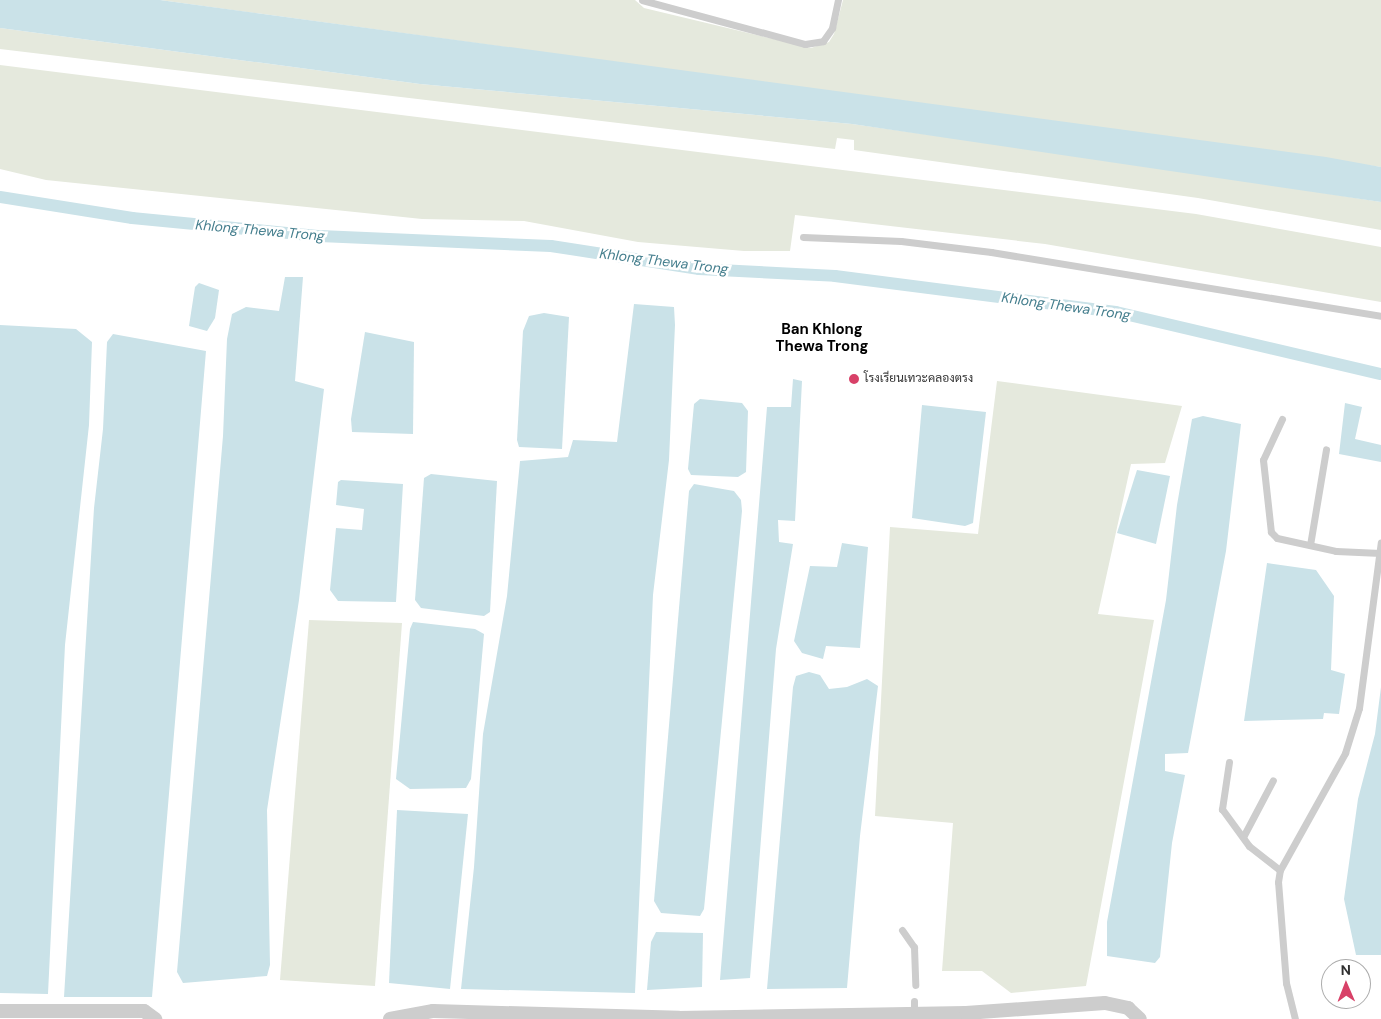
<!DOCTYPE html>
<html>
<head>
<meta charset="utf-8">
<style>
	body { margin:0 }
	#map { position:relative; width:1381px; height:1019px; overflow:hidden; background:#fff; font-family:"DM Sans",Sarabun,sans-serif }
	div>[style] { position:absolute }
	.green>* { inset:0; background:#e5e9dd }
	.water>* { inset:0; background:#cae2e8 }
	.canal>* { height:12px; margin:-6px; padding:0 6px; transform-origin:6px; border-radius:6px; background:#cae2e8 }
	.service>* { height:7px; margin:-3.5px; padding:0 3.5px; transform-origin:3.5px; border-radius:3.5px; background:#cdcdcd }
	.minor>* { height:14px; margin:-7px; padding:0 7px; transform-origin:7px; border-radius:7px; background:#cdcdcd }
	.dots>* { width:14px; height:14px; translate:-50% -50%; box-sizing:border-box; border:2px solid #fff; border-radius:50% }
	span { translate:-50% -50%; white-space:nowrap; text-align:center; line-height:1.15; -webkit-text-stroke:5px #fff; paint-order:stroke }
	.poi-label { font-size:12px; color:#303030 }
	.left { translate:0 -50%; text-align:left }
	.water-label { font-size:14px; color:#447e8d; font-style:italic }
	.quarter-label { font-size:15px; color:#000; font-weight:700 }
	.north { position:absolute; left:1321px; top:959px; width:50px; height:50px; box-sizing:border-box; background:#fff; border:1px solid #acacac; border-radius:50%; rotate:359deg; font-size:14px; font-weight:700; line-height:20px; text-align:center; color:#303030 }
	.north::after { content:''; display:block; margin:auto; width:18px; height:22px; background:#d84168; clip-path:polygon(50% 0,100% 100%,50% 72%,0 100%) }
</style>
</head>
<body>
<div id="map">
	<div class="green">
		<div style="clip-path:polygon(160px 0,635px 0,644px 8px,811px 48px,829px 42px,834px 34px,843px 0,1381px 0,1381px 167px)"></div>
		<div style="clip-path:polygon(0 28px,420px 84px,852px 124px,1172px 169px,1381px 202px,1381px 230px,1198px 198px,854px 150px,854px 140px,837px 138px,835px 149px,0 49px)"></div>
		<div style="clip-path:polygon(0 65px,1196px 214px,1381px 247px,1381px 302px,1045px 244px,795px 215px,790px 251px,744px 251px,638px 242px,524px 221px,422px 219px,46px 180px,0 169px)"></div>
		<div style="clip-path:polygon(997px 381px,1182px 406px,1165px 463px,1131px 464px,1098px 614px,1154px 620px,1086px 986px,1011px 993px,982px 971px,942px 971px,953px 823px,875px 816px,890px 527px,978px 534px)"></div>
		<div style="clip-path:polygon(309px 620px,402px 623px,375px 986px,280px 980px)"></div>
	</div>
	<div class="water">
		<div style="clip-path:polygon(0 0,160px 0,1326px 157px,1381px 167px,1381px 202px,852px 124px,420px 84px,0 28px)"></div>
		<div style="clip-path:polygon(285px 277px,303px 277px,295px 381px,324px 389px,299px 600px,267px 810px,270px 965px,267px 976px,183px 983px,177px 972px,223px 436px,227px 339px,232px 314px,246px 307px,279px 311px)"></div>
		<div style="clip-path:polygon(199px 283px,219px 290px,215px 318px,207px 331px,189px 326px,195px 287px)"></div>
		<div style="clip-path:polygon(634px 304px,674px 307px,675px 325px,669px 460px,653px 595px,635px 993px,461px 989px,474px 867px,483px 734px,507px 596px,520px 461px,568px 457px,573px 440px,617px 442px)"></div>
		<div style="clip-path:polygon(544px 313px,569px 317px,562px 449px,519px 447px,517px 440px,523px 331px,529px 316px)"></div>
		<div style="clip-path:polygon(0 325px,76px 329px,92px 342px,89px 425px,65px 645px,48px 994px,0 993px)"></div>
		<div style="clip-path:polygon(365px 332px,414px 342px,413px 434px,352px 432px,351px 419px)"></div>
		<div style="clip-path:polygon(113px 334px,206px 351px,152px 997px,64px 997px,94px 508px,103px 429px,107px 342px)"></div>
		<div style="clip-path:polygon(793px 379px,802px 381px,795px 521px,778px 520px,779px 542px,793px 544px,776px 649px,750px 978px,720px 980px,767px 407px,791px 407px)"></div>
		<div style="clip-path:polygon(700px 399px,742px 403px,748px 411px,746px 472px,738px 477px,691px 475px,688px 469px,694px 404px)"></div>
		<div style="clip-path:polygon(1345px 403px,1362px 407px,1355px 439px,1381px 445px,1381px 462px,1339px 454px)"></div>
		<div style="clip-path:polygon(922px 405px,986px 412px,973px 523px,965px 526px,912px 518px)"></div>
		<div style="clip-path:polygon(1203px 416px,1241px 424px,1226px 551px,1188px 753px,1165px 754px,1165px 771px,1185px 775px,1172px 843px,1160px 957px,1155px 963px,1107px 956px,1107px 922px,1166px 600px,1177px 505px,1192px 419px)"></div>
		<div style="clip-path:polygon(1137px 470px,1170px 476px,1156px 544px,1117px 533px)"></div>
		<div style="clip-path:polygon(431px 474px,497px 481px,490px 612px,484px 616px,421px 608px,415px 600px,424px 478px)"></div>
		<div style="clip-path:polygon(341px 480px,403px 484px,396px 602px,338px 601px,330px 590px,336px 528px,362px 530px,364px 509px,336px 505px,338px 482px)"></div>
		<div style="clip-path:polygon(694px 484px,734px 491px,741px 500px,742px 511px,704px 909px,700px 916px,661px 913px,654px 901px,689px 491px)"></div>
		<div style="clip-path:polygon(842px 543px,868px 547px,860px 648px,826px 646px,823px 659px,802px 653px,794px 641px,810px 566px,837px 567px)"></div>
		<div style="clip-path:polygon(1267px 563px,1316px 570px,1334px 596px,1331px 670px,1345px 674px,1339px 714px,1324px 713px,1323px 719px,1244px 721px)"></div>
		<div style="clip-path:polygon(413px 622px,475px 629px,484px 634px,471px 779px,466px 788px,410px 789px,396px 779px,410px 629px)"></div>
		<div style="clip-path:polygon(809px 672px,820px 675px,829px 689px,847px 687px,867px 679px,878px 686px,860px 836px,847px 988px,767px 989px,793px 687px,796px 676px)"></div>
		<div style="clip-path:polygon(1381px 687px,1381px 955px,1356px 955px,1344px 899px,1358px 799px,1375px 734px)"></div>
		<div style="clip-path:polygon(397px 810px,468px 814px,450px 989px,389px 983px)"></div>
		<div style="clip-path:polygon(656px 932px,703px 933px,702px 987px,647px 990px,651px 942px)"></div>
	</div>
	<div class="canal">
		<div style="left:0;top:197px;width:134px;rotate:9deg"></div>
		<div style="left:132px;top:218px;width:189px;rotate:5.5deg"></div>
		<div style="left:320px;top:236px;width:231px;rotate:2.5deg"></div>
		<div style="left:551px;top:246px;width:150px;rotate:8.8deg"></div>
		<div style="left:699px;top:269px;width:136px;rotate:2.9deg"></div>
		<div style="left:835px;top:276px;width:283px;rotate:7.3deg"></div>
		<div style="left:1116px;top:312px;width:272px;rotate:13.2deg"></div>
	</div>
	<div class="service">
		<div style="left:642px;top:0;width:169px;rotate:15.1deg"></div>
		<div style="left:805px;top:44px;width:18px;rotate:-9deg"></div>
		<div style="left:823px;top:41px;width:16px;rotate:-55deg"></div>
		<div style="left:832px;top:28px;width:29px;rotate:-78deg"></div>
		<div style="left:803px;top:237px;width:98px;rotate:2.3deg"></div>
		<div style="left:901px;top:241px;width:91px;rotate:7deg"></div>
		<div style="left:991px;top:252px;width:395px;rotate:9.3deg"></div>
		<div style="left:1282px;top:419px;width:45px;rotate:114.9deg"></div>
		<div style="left:1263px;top:460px;width:72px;rotate:83.7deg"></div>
		<div style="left:1271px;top:532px;width:8px;rotate:45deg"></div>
		<div style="left:1277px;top:538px;width:60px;rotate:12.4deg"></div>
		<div style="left:1336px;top:551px;width:45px;rotate:2.5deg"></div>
		<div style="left:1310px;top:545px;width:97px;rotate:-80.5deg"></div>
		<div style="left:1229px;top:762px;width:48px;rotate:98.5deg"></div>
		<div style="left:1222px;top:809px;width:46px;rotate:53.9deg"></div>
		<div style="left:1249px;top:846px;width:39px;rotate:38deg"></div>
		<div style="left:1243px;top:837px;width:64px;rotate:-62.2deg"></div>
		<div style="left:902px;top:930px;width:21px;rotate:55deg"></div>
		<div style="left:914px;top:947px;width:38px;rotate:88deg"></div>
		<div style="left:914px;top:1001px;width:12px;rotate:90deg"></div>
		<div style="left:1295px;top:1019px;width:37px;rotate:-104deg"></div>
		<div style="left:1286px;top:983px;width:101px;rotate:-94.5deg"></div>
		<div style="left:1278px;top:882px;width:12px;rotate:-81deg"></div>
		<div style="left:1280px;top:870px;width:134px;rotate:-60.9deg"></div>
		<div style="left:1345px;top:753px;width:47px;rotate:-72.7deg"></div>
		<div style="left:1359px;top:708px;width:167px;rotate:-82.5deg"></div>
	</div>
	<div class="minor">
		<div style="left:0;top:1011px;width:144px"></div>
		<div style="left:144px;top:1011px;width:14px;rotate:36deg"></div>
		<div style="left:390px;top:1019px;width:44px;rotate:-10.5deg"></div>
		<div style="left:433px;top:1011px;width:246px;rotate:1.6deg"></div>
		<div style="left:679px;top:1018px;width:287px;rotate:-1deg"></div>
		<div style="left:966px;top:1013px;width:139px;rotate:-4.1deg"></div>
		<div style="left:1105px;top:1003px;width:24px;rotate:12deg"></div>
		<div style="left:1128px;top:1008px;width:16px;rotate:43deg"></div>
	</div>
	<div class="dots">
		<div style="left:854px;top:379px;background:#d84168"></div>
	</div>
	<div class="poi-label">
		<span class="left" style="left:864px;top:379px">โรงเรียนเทวะคลองตรง</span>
	</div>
	<div class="water-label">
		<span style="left:260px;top:230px;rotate:5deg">Khlong Thewa Trong</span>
		<span style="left:664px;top:261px;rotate:7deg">Khlong Thewa Trong</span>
		<span style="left:1066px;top:306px;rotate:8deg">Khlong Thewa Trong</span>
	</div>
	<div class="quarter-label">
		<span style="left:822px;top:338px">Ban Khlong<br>Thewa Trong</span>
	</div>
	<div class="north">N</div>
</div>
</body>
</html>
